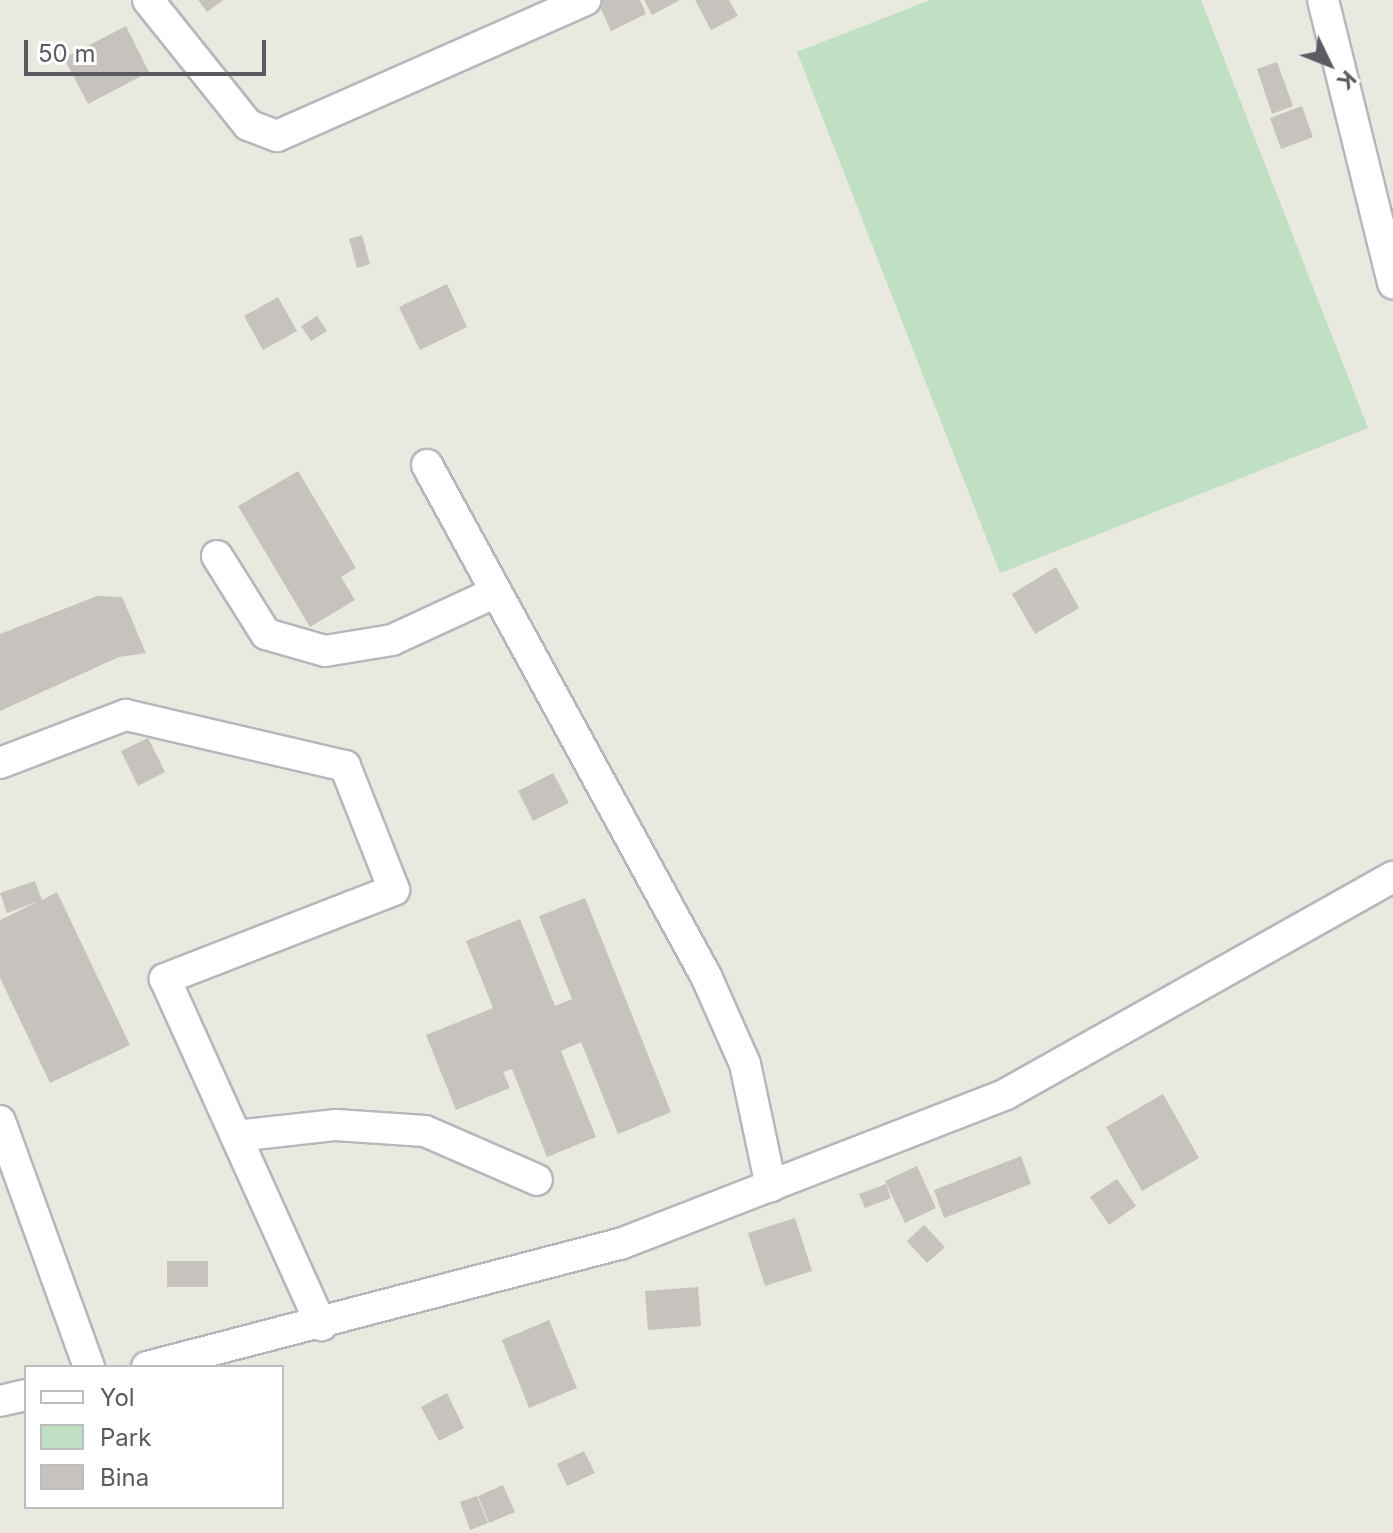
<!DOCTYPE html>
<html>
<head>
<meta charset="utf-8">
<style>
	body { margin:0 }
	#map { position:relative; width:1393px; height:1533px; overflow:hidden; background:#eae9e0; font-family:Inter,sans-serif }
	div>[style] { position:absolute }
	.green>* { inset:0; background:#bfe0c3 }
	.building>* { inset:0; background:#c6c3be }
	.roads { filter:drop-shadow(2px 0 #b6b7bc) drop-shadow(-2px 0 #b6b7bc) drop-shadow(0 2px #b6b7bc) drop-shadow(0 -2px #b6b7bc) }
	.street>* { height:30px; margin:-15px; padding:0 15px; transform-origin:15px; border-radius:15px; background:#fff }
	span { translate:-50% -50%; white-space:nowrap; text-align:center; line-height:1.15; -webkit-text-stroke:6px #fff; paint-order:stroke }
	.legend { position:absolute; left:24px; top:1365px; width:260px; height:144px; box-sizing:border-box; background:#fff; border:2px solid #bdbdbf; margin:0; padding:10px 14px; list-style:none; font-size:24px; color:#595b60 }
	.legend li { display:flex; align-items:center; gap:16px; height:40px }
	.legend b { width:40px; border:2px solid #bdbdbf }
	.north { position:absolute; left:1289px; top:24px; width:80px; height:80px; -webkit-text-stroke:6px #fff; paint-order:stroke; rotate:133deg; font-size:22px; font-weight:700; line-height:32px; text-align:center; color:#595b60 }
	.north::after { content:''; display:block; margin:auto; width:28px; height:36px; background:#595b60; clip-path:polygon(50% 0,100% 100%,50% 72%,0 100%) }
	.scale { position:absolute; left:24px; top:40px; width:242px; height:36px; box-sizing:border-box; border:4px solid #595b60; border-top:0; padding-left:10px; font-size:24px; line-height:28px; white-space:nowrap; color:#595b60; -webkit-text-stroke:6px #fff; paint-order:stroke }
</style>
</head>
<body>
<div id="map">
	<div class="green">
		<div style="clip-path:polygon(930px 0,1201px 0,1368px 428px,1000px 573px,797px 52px)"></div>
	</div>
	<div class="building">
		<div style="clip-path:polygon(198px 0,223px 0,207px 12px)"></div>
		<div style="clip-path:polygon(597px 0,640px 0,646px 14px,611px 31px)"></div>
		<div style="clip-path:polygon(644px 0,680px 0,652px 15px)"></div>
		<div style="clip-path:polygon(695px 0,729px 0,738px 16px,711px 30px)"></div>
		<div style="clip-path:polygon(126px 26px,149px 72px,88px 104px,64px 58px)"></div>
		<div style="clip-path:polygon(1277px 62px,1293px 106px,1272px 114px,1257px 69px)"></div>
		<div style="clip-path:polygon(1302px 106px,1313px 137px,1281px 149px,1270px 118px)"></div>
		<div style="clip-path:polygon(362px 235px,370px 264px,357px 268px,349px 239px)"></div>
		<div style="clip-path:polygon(447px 284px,467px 327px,420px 350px,399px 307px)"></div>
		<div style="clip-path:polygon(278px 297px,297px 331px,263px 350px,244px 316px)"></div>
		<div style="clip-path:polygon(317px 316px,327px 331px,311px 341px,301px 326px)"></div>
		<div style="clip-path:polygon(298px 471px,356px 568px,341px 577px,355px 600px,310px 627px,238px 506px)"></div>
		<div style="clip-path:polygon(1056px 567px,1079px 608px,1035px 634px,1012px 594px)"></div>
		<div style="clip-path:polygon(97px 596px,122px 597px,146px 653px,119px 657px,0 711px,0 634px)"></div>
		<div style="clip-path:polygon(148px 738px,165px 772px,138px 786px,121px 751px)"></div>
		<div style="clip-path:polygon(553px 773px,569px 803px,533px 821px,518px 791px)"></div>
		<div style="clip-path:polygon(35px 881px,42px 900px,57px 892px,130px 1045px,50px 1083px,0 978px,0 920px,39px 901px,7px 913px,0 893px)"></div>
		<div style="clip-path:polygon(585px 898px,671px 1112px,618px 1134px,581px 1042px,561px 1051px,596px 1137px,547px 1157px,512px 1069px,503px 1072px,510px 1088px,456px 1110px,426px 1035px,493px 1008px,466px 941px,520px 919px,555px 1006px,572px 999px,539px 916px)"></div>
		<div style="clip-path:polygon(1163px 1094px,1199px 1158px,1142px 1191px,1106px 1127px)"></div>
		<div style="clip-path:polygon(1021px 1156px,1031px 1184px,944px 1218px,934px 1190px)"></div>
		<div style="clip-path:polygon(917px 1166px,936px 1208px,905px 1223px,885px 1181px)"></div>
		<div style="clip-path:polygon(1117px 1179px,1136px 1206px,1109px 1225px,1090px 1197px)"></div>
		<div style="clip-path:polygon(886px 1184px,891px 1198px,865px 1208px,859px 1194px)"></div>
		<div style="clip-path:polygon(795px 1218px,812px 1271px,765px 1286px,748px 1233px)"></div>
		<div style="clip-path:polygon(924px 1225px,945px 1247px,927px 1263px,907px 1241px)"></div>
		<div style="clip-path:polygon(167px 1261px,208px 1261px,208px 1287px,167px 1287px)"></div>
		<div style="clip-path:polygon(698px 1287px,701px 1326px,648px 1330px,645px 1291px)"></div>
		<div style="clip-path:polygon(549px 1320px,577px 1388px,529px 1408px,502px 1340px)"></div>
		<div style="clip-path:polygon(447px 1393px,464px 1428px,439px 1441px,421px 1407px)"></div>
		<div style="clip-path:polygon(584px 1451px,595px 1473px,567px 1486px,557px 1464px)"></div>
		<div style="clip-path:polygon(503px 1485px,515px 1512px,489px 1523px,478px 1496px)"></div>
		<div style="clip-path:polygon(477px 1496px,488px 1523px,470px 1530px,460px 1502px)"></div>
	</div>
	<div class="roads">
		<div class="street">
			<div style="left:148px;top:0;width:160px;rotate:51.3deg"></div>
			<div style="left:248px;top:125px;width:31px;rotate:21deg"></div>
			<div style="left:277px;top:136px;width:337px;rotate:-23.8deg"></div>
			<div style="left:1323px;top:0;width:292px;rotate:76.1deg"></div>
			<div style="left:427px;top:465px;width:582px;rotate:61.37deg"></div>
			<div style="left:706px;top:976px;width:96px;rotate:66.1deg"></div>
			<div style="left:745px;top:1064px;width:125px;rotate:78deg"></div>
			<div style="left:217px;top:556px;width:92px;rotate:57.9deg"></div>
			<div style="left:266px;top:634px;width:61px;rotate:16.1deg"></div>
			<div style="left:325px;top:651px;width:68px;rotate:-9.3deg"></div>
			<div style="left:392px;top:640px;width:115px;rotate:-24.8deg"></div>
			<div style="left:0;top:763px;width:135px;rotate:-20.9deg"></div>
			<div style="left:126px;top:715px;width:225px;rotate:13.1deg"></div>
			<div style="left:345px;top:766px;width:133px;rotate:68.4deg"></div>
			<div style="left:394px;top:890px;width:246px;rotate:158.8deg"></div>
			<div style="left:165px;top:979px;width:380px;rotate:65.7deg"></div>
			<div style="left:0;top:1121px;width:262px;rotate:70.1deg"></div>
			<div style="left:236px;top:1136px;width:101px;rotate:-6.3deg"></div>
			<div style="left:336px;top:1125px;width:89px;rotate:3.9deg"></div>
			<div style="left:425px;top:1131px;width:122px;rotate:23.6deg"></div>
			<div style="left:147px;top:1367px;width:489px;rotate:-14.6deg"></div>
			<div style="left:620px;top:1244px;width:414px;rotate:-21.2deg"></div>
			<div style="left:1006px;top:1094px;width:444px;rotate:-29.3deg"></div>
			<div style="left:0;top:1401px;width:27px;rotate:-13deg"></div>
		</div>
	</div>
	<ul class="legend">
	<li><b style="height:10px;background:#fff"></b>Yol</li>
	<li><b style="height:22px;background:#bfe0c3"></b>Park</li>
	<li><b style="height:22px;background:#c6c3be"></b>Bina</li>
	</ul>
	<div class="north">K</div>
	<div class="scale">50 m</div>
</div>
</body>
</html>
